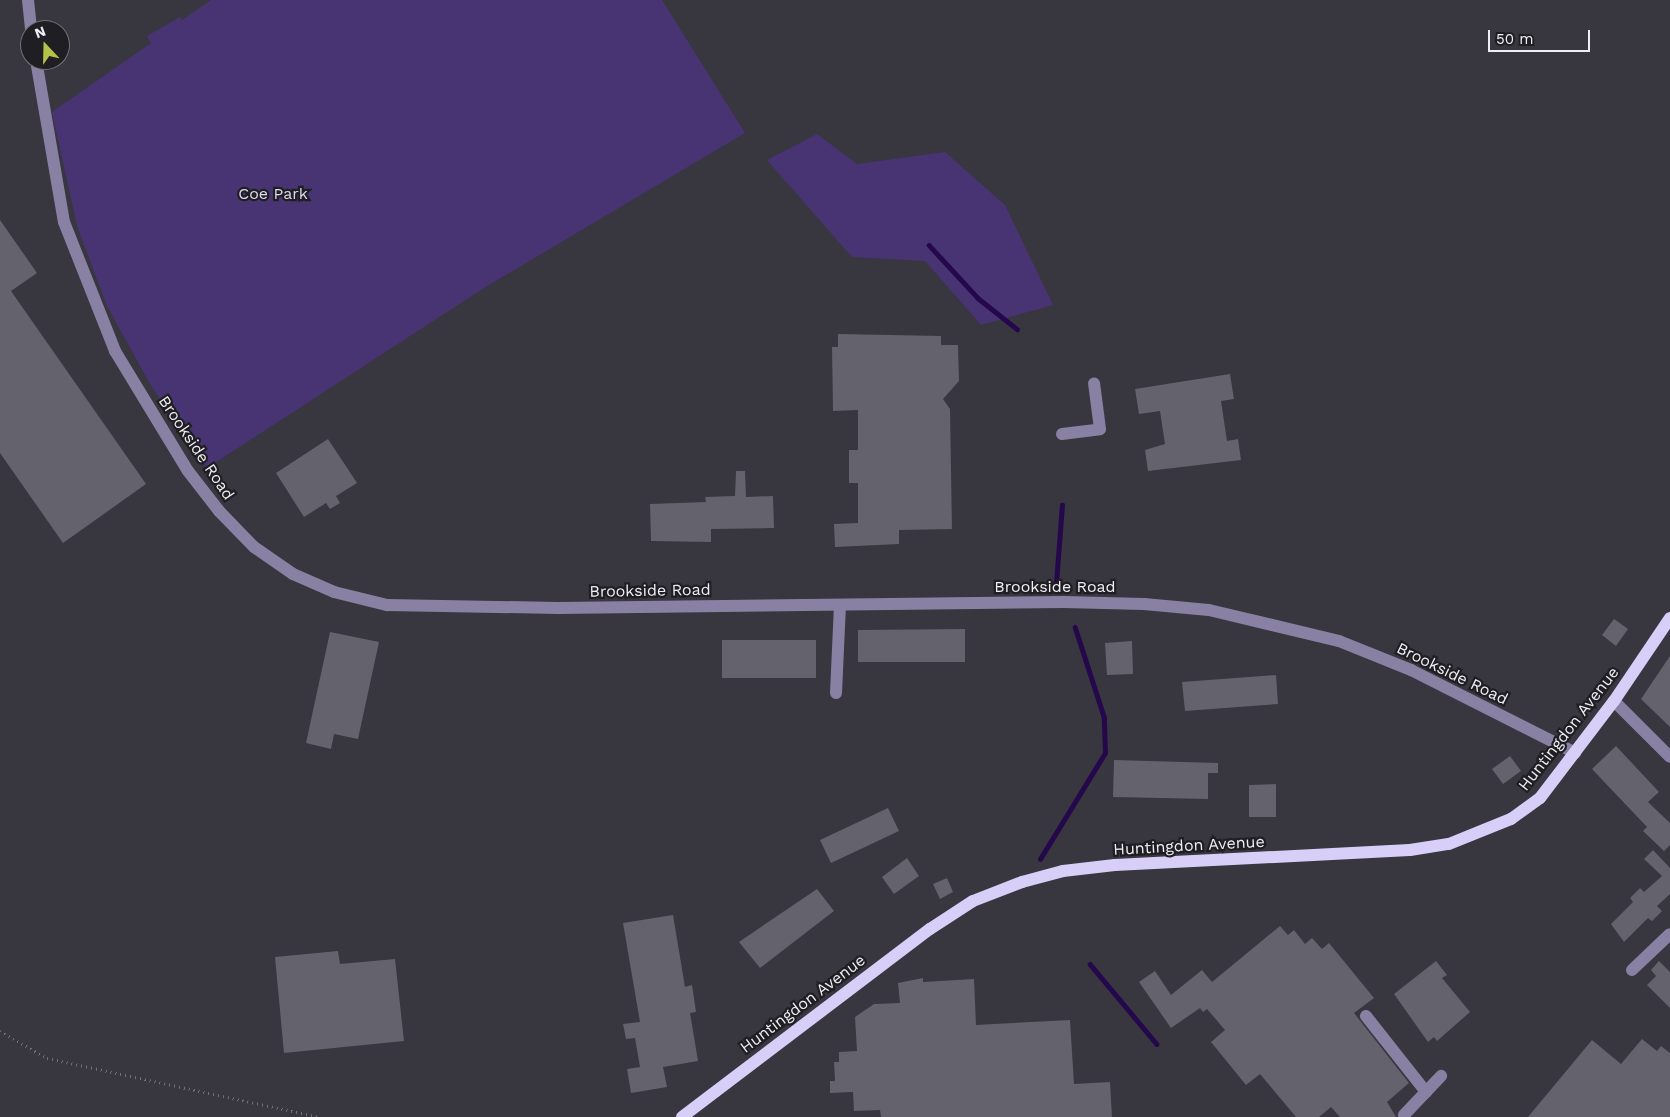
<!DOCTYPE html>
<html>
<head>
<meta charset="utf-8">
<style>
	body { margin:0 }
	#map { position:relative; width:1670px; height:1117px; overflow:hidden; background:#38363f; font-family:"Work Sans",sans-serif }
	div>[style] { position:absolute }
	.green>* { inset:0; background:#483473 }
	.stream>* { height:4.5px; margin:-2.25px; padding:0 2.25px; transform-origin:2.25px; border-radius:2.25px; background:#25074c }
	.building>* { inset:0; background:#64626c }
	.path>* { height:2.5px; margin-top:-1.25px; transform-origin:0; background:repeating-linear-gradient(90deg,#716f77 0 1px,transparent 0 5px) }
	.minor>* { height:12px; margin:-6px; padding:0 6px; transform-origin:6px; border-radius:6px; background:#8981a3 }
	.major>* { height:12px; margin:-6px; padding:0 6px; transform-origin:6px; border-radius:6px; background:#d8cff9 }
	span { translate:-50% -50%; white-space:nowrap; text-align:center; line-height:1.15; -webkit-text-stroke:4.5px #1f1e22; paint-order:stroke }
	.park-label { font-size:16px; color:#dfdaef }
	.street-label { font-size:16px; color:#efeef4 }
	.north { position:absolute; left:20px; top:20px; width:50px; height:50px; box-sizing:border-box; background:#1f1e22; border:1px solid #727176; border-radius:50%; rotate:339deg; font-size:14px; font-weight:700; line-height:20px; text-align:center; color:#efeef4 }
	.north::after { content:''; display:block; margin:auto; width:18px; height:22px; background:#b4c24a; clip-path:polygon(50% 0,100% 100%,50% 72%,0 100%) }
	.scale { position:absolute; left:1488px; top:30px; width:102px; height:22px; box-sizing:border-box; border:2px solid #efeef4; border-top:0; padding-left:6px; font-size:15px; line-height:18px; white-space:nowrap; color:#efeef4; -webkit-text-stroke:4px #1f1e22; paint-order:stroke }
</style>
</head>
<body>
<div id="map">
	<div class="green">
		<div style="clip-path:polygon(211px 0,662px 0,745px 133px,484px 288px,207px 468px,150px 384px,107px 306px,77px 226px,52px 112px,151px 43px,147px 36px,180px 17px,182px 20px)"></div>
		<div style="clip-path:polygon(817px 134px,857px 164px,945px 152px,1005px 205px,1053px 305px,981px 325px,925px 261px,852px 257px,767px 160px)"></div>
	</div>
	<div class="stream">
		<div style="left:929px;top:245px;width:72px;rotate:47.2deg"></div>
		<div style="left:978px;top:298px;width:50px;rotate:38.5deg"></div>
		<div style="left:1060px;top:591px;width:9px;rotate:-117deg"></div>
		<div style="left:1056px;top:583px;width:78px;rotate:-85.6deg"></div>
		<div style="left:1040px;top:859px;width:124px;rotate:-58.5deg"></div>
		<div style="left:1105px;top:753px;width:35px;rotate:-92deg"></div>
		<div style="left:1104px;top:718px;width:95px;rotate:-107.9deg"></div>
		<div style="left:1090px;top:964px;width:104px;rotate:50.1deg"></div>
	</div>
	<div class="building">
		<div style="clip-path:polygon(0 220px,37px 273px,11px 291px,146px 484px,63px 543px,0 453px)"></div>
		<div style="clip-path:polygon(838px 334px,941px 336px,941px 345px,958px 345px,959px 381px,943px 399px,950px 409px,952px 529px,899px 530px,899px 544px,835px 547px,834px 524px,858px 523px,858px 483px,849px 483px,849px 450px,858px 450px,858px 410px,833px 411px,832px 347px,838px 347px)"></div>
		<div style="clip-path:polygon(1230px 374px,1234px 399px,1221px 401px,1227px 441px,1238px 439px,1241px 460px,1148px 471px,1145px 450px,1165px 444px,1160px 411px,1139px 414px,1135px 389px)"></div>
		<div style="clip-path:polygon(328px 439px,357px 483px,336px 496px,340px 503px,330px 509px,326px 503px,304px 517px,276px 473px)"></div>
		<div style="clip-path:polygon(736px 471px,745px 471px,746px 497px,773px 496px,774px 528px,711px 529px,711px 542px,651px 541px,650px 504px,706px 502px,705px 497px,735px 496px)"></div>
		<div style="clip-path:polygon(1614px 619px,1628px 629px,1616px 646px,1602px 635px)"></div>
		<div style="clip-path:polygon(965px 629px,965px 662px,858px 662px,858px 630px)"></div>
		<div style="clip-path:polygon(330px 632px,379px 642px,358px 739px,334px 734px,331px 749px,306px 743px)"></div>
		<div style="clip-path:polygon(722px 640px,816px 640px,816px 678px,722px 678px)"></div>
		<div style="clip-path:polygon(1132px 641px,1133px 674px,1107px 675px,1105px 643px)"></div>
		<div style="clip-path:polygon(1670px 656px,1670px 727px,1641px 699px)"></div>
		<div style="clip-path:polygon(1276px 675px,1278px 704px,1185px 711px,1182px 682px)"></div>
		<div style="clip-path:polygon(1616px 746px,1659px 792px,1648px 802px,1670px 823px,1670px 845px,1664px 851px,1643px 831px,1647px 827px,1592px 769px)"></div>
		<div style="clip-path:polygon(1510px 756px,1521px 771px,1503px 784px,1492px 769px)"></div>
		<div style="clip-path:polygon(1114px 760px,1218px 763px,1218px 773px,1208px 773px,1208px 799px,1113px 797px)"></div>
		<div style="clip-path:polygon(1276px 784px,1276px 817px,1249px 817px,1249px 785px)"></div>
		<div style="clip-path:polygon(888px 808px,899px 831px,831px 863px,820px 840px)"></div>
		<div style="clip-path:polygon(1653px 850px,1670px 868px,1670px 894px,1657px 906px,1662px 911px,1652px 921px,1648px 918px,1624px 942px,1611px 924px,1633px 902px,1630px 898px,1640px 888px,1644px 892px,1662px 876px,1644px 859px)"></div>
		<div style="clip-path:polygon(907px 858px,919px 876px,894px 894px,882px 877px)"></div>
		<div style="clip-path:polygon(947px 878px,953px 892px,940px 899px,933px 884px)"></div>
		<div style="clip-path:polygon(817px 889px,834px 911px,760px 968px,739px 942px)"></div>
		<div style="clip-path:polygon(673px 915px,685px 987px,692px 985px,696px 1012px,690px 1013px,698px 1061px,663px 1067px,667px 1087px,631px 1093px,627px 1069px,640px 1067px,635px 1038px,626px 1039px,623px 1024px,640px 1022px,623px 923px)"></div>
		<div style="clip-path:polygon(1280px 926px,1288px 935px,1294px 930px,1305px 944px,1312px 938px,1322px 949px,1329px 943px,1374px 998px,1354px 1013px,1409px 1083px,1387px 1102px,1396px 1117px,1340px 1117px,1331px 1107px,1319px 1117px,1296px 1117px,1260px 1074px,1246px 1085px,1211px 1042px,1225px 1030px,1207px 1009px,1203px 1012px,1200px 1008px,1171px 1028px,1139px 982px,1155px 971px,1171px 995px,1202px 970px,1212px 982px)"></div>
		<div style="clip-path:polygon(338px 951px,340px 964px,395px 959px,404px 1041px,284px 1053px,275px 957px)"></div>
		<div style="clip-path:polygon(1436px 961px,1447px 975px,1442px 978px,1470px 1012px,1437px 1041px,1434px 1037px,1428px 1042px,1394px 994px)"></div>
		<div style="clip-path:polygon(1659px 961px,1670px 972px,1670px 1008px,1647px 985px,1656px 976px,1651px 970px)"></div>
		<div style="clip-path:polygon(923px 978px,923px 982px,974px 979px,976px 1025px,1070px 1020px,1074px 1084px,1110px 1082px,1112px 1117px,881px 1117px,880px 1110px,854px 1111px,853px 1092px,830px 1093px,830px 1081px,835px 1081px,834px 1062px,839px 1062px,839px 1052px,857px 1051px,855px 1017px,874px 1004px,900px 1003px,898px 983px)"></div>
		<div style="clip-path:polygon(1642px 1039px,1657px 1051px,1661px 1046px,1670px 1053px,1670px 1117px,1528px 1117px,1592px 1040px,1621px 1064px)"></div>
	</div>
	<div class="path">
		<div style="left:0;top:1031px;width:54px;rotate:29.9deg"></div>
		<div style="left:47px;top:1058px;width:279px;rotate:12.2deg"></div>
	</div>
	<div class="minor">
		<div style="left:28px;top:0;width:30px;rotate:84deg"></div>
		<div style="left:36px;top:60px;width:164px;rotate:80.2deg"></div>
		<div style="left:64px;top:222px;width:139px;rotate:68.4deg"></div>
		<div style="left:115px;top:351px;width:140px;rotate:58.7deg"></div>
		<div style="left:188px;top:471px;width:51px;rotate:52.2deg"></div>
		<div style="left:219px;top:511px;width:50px;rotate:45.8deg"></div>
		<div style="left:254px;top:547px;width:47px;rotate:34.7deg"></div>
		<div style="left:293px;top:574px;width:45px;rotate:23.7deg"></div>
		<div style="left:334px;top:592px;width:55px;rotate:13.8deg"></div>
		<div style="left:387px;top:605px;width:171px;rotate:1deg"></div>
		<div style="left:558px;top:608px;width:506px;rotate:-0.68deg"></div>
		<div style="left:1064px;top:602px;width:80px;rotate:1.4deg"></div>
		<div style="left:1144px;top:604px;width:65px;rotate:5.3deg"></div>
		<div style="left:1209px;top:610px;width:134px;rotate:13.4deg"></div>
		<div style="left:1339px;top:641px;width:78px;rotate:21.9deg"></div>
		<div style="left:1411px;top:670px;width:184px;rotate:26.8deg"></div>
		<div style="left:1062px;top:434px;width:38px;rotate:-7deg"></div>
		<div style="left:1100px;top:429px;width:46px;rotate:-97.4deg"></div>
		<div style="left:836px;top:693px;width:88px;rotate:-87.4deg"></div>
		<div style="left:1614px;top:701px;width:79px;rotate:45deg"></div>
		<div style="left:1632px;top:970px;width:52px;rotate:-43.5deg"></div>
		<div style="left:1366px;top:1016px;width:97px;rotate:51.7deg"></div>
		<div style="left:1404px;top:1115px;width:54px;rotate:-46.5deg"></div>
	</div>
	<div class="major">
		<div style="left:682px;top:1117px;width:311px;rotate:-37.2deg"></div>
		<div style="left:930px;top:929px;width:51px;rotate:-33.1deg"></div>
		<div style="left:973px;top:901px;width:53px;rotate:-21.2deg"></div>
		<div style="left:1022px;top:882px;width:42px;rotate:-15deg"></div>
		<div style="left:1063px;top:871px;width:52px;rotate:-6.6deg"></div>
		<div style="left:1115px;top:865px;width:295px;rotate:-2.9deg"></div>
		<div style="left:1410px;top:850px;width:39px;rotate:-9deg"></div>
		<div style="left:1449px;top:844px;width:67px;rotate:-22deg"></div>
		<div style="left:1511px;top:819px;width:36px;rotate:-36deg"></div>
		<div style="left:1540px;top:798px;width:122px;rotate:-52.7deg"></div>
		<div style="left:1614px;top:701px;width:100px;rotate:-56deg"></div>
	</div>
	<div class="park-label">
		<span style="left:273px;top:194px">Coe Park</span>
	</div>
	<div class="street-label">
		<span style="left:196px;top:448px;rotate:56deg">Brookside Road</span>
		<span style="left:1055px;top:587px">Brookside Road</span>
		<span style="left:650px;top:591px;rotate:-1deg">Brookside Road</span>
		<span style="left:1452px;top:674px;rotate:26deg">Brookside Road</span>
		<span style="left:1569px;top:729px;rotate:-52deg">Huntingdon Avenue</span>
		<span style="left:1189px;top:846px;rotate:-3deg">Huntingdon Avenue</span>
		<span style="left:803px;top:1004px;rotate:-37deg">Huntingdon Avenue</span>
	</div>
	<div class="north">N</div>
	<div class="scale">50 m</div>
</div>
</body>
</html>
